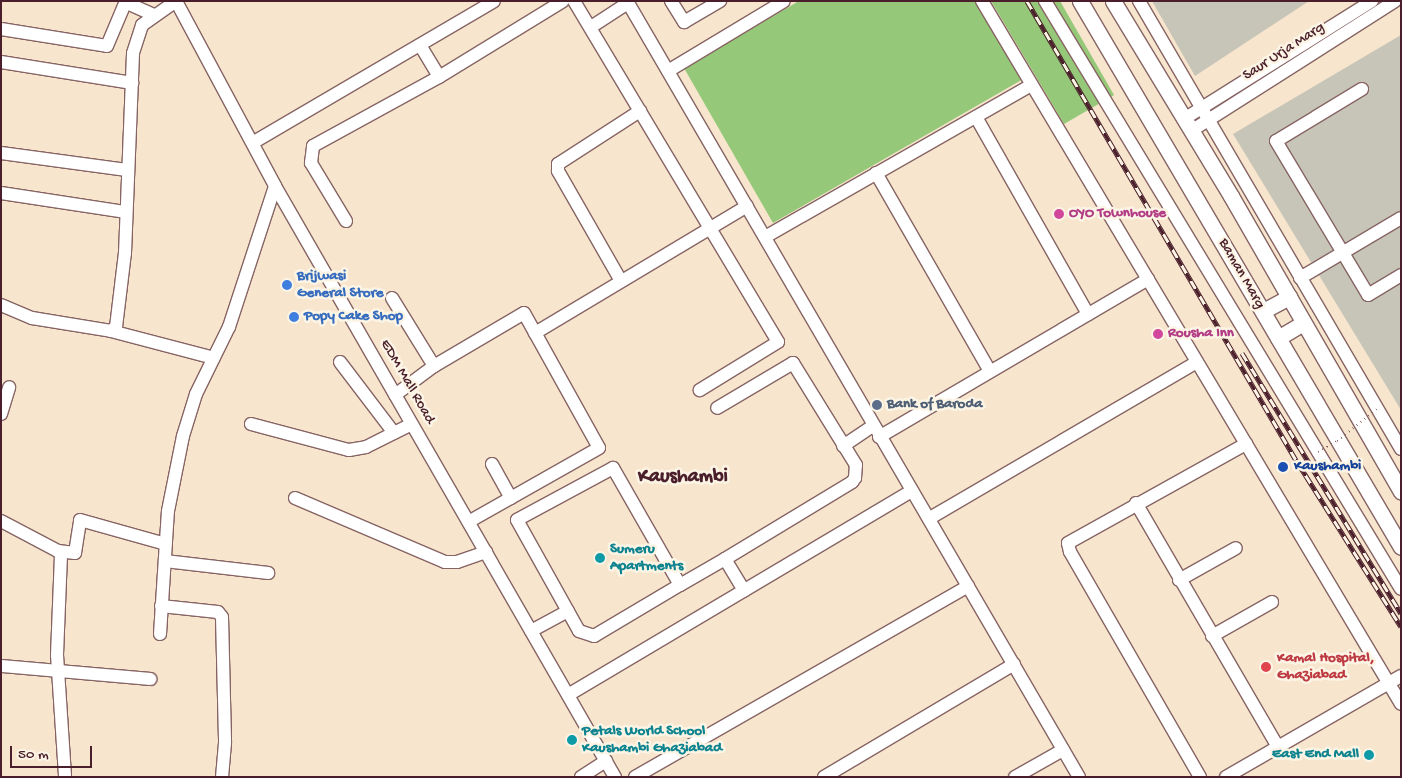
<!DOCTYPE html>
<html>
<head>
<meta charset="utf-8">
<style>
	body { margin:0 }
	#map { position:relative; width:1402px; height:778px; overflow:hidden; background:#f7e5cd; font-family:"Gochi Hand",sans-serif }
	div>[style] { position:absolute }
	.industrial>* { inset:0; background:#c6c5b8 }
	.green>* { inset:0; background:#95c878 }
	.roads { filter:drop-shadow(1px 0 #876464) drop-shadow(-1px 0 #876464) drop-shadow(0 1px #876464) drop-shadow(0 -1px #876464) }
	.minor>* { height:12px; margin:-6px; padding:0 6px; transform-origin:6px; border-radius:6px; background:#fff }
	.major>* { height:15px; margin:-7.5px; padding:0 7.5px; transform-origin:7.5px; border-radius:7.5px; background:#fff }
	.rail>* { height:5px; margin-top:-2.5px; transform-origin:0; background:repeating-linear-gradient(90deg,#fcf5e5 0 9px,#4a1f2b 0 18px); box-sizing:border-box; border-block:1px solid #4a1f2b }
	.path-bridge>* { height:2px; margin-top:-1px; transform-origin:0; background:repeating-linear-gradient(90deg,#876464 0 1px,transparent 0 5px) }
	.dots>* { width:14px; height:14px; translate:-50% -50%; box-sizing:border-box; border:2px solid #fcf5e5; border-radius:50% }
	span { translate:-50% -50%; white-space:nowrap; text-align:center; line-height:1.15; -webkit-text-stroke:5px #fcf5e5; paint-order:stroke }
	.street-label { font-size:15px; color:#4a1f2b }
	.hotel-label { font-size:15px; color:#b23c85; font-weight:700 }
	.left { translate:0 -50%; text-align:left }
	.shop-label { font-size:15px; color:#366cbe; font-weight:700 }
	.service-label { font-size:15px; color:#4e5e75; font-weight:700 }
	.transit-label { font-size:15px; color:#164399; font-weight:700 }
	.culture-label { font-size:15px; color:#0d838f; font-weight:700 }
	.right { translate:-100% -50%; text-align:right }
	.health-label { font-size:15px; color:#be3a42; font-weight:700 }
	.district-label { font-size:20px; color:#4a1f2b; font-weight:700 }
	.frame { position:absolute; inset:0; border:2px solid #4a1f2b; pointer-events:none }
	.scale { position:absolute; left:10px; top:746px; width:82px; height:22px; box-sizing:border-box; border:2px solid #4a1f2b; border-top:0; padding-left:6px; font-size:15px; line-height:18px; white-space:nowrap; color:#4a1f2b; -webkit-text-stroke:4px #fcf5e5; paint-order:stroke }
</style>
</head>
<body>
<div id="map">
	<div class="industrial">
		<div style="clip-path:polygon(1152px 1px,1309px 1px,1195px 76px)"></div>
		<div style="clip-path:polygon(1401px 35px,1401px 410px,1233px 134px)"></div>
	</div>
	<div class="green">
		<div style="clip-path:polygon(799px 1px,980px 1px,1025px 78px,773px 223px,684px 68px)"></div>
		<div style="clip-path:polygon(991px 1px,1060px 1px,1114px 95px,1064px 124px)"></div>
	</div>
	<div class="roads">
		<div class="minor">
			<div style="left:574px;top:1px;width:397px;rotate:59.1deg"></div>
			<div style="left:778px;top:342px;width:92px;rotate:148.4deg"></div>
			<div style="left:627px;top:1px;width:898px;rotate:59.78deg"></div>
			<div style="left:671px;top:1px;width:25px;rotate:58deg"></div>
			<div style="left:684px;top:22px;width:42px;rotate:-30.3deg"></div>
			<div style="left:982px;top:1px;width:818px;rotate:59.2deg"></div>
			<div style="left:1045px;top:1px;width:687px;rotate:58.81deg"></div>
			<div style="left:1139px;top:1px;width:519px;rotate:59.68deg"></div>
			<div style="left:127px;top:3px;width:30px;rotate:24deg"></div>
			<div style="left:591px;top:27px;width:44px;rotate:-33deg"></div>
			<div style="left:1px;top:29px;width:107px;rotate:9.1deg"></div>
			<div style="left:107px;top:46px;width:49px;rotate:-67.1deg"></div>
			<div style="left:420px;top:45px;width:37px;rotate:59deg"></div>
			<div style="left:1px;top:62px;width:133px;rotate:9.1deg"></div>
			<div style="left:668px;top:71px;width:135px;rotate:-31.1deg"></div>
			<div style="left:1362px;top:89px;width:100px;rotate:148.8deg"></div>
			<div style="left:1276px;top:141px;width:179px;rotate:59.1deg"></div>
			<div style="left:1368px;top:295px;width:39px;rotate:-31deg"></div>
			<div style="left:976px;top:117px;width:227px;rotate:60.4deg"></div>
			<div style="left:1184px;top:119px;width:222px;rotate:-32.1deg"></div>
			<div style="left:1191px;top:131px;width:242px;rotate:-32.5deg"></div>
			<div style="left:254px;top:142px;width:278px;rotate:-30.4deg"></div>
			<div style="left:1px;top:153px;width:127px;rotate:7.7deg"></div>
			<div style="left:876px;top:173px;width:228px;rotate:60.1deg"></div>
			<div style="left:1px;top:193px;width:125px;rotate:8.7deg"></div>
			<div style="left:346px;top:221px;width:68px;rotate:-121.1deg"></div>
			<div style="left:311px;top:163px;width:17px;rotate:-83deg"></div>
			<div style="left:313px;top:146px;width:144px;rotate:-28.7deg"></div>
			<div style="left:439px;top:77px;width:145px;rotate:-31.5deg"></div>
			<div style="left:765px;top:237px;width:307px;rotate:-29.7deg"></div>
			<div style="left:1300px;top:278px;width:117px;rotate:-30.7deg"></div>
			<div style="left:621px;top:281px;width:127px;rotate:-119.8deg"></div>
			<div style="left:558px;top:171px;width:7px;rotate:-90deg"></div>
			<div style="left:558px;top:164px;width:98px;rotate:-32.9deg"></div>
			<div style="left:392px;top:298px;width:80px;rotate:58.3deg"></div>
			<div style="left:434px;top:366px;width:104px;rotate:-30.5deg"></div>
			<div style="left:524px;top:313px;width:154px;rotate:60.9deg"></div>
			<div style="left:599px;top:448px;width:150px;rotate:150.5deg"></div>
			<div style="left:1px;top:305px;width:34px;rotate:23deg"></div>
			<div style="left:32px;top:318px;width:80px;rotate:9.3deg"></div>
			<div style="left:111px;top:331px;width:6px;rotate:-39deg"></div>
			<div style="left:116px;top:327px;width:75px;rotate:-83.1deg"></div>
			<div style="left:125px;top:253px;width:200px;rotate:-87.7deg"></div>
			<div style="left:133px;top:53px;width:29px;rotate:-72deg"></div>
			<div style="left:142px;top:25px;width:42px;rotate:-35.2deg"></div>
			<div style="left:176px;top:1px;width:210px;rotate:61.8deg"></div>
			<div style="left:275px;top:186px;width:682px;rotate:60.09deg"></div>
			<div style="left:111px;top:331px;width:106px;rotate:14.7deg"></div>
			<div style="left:535px;top:333px;width:247px;rotate:-30.9deg"></div>
			<div style="left:340px;top:362px;width:89px;rotate:52.7deg"></div>
			<div style="left:395px;top:395px;width:49px;rotate:-36.6deg"></div>
			<div style="left:1px;top:414px;width:28px;rotate:-73deg"></div>
			<div style="left:251px;top:424px;width:101px;rotate:14.9deg"></div>
			<div style="left:349px;top:450px;width:17px;rotate:-10deg"></div>
			<div style="left:366px;top:447px;width:51px;rotate:-26.6deg"></div>
			<div style="left:879px;top:437px;width:312px;rotate:-30.4deg"></div>
			<div style="left:843px;top:446px;width:36px;rotate:-34deg"></div>
			<div style="left:492px;top:464px;width:39px;rotate:61deg"></div>
			<div style="left:295px;top:498px;width:163px;rotate:23.1deg"></div>
			<div style="left:445px;top:562px;width:12px"></div>
			<div style="left:457px;top:562px;width:31px;rotate:-19deg"></div>
			<div style="left:1136px;top:503px;width:282px;rotate:59.8deg"></div>
			<div style="left:930px;top:518px;width:309px;rotate:-30.3deg"></div>
			<div style="left:1px;top:521px;width:64px;rotate:27.8deg"></div>
			<div style="left:58px;top:551px;width:5px;rotate:53deg"></div>
			<div style="left:61px;top:555px;width:100px;rotate:92.3deg"></div>
			<div style="left:57px;top:655px;width:122px;rotate:86.2deg"></div>
			<div style="left:58px;top:551px;width:17px;rotate:7deg"></div>
			<div style="left:75px;top:553px;width:33px;rotate:-81deg"></div>
			<div style="left:80px;top:520px;width:89px;rotate:15.6deg"></div>
			<div style="left:725px;top:559px;width:37px;rotate:59deg"></div>
			<div style="left:165px;top:561px;width:104px;rotate:6.6deg"></div>
			<div style="left:1179px;top:580px;width:65px;rotate:-29.3deg"></div>
			<div style="left:680px;top:585px;width:135px;rotate:-119.8deg"></div>
			<div style="left:613px;top:468px;width:109px;rotate:151.6deg"></div>
			<div style="left:517px;top:520px;width:127px;rotate:60.8deg"></div>
			<div style="left:579px;top:631px;width:16px;rotate:18deg"></div>
			<div style="left:594px;top:636px;width:100px;rotate:-30.7deg"></div>
			<div style="left:680px;top:585px;width:52px;rotate:-30deg"></div>
			<div style="left:725px;top:559px;width:149px;rotate:-31.2deg"></div>
			<div style="left:852px;top:482px;width:5px;rotate:-53deg"></div>
			<div style="left:855px;top:478px;width:13px;rotate:-86deg"></div>
			<div style="left:856px;top:465px;width:120px;rotate:-121.7deg"></div>
			<div style="left:793px;top:363px;width:88px;rotate:149.4deg"></div>
			<div style="left:161px;top:606px;width:57px;rotate:6deg"></div>
			<div style="left:218px;top:612px;width:6px;rotate:51deg"></div>
			<div style="left:222px;top:617px;width:126px;rotate:88.6deg"></div>
			<div style="left:225px;top:743px;width:34px;rotate:95deg"></div>
			<div style="left:531px;top:631px;width:42px;rotate:-28.4deg"></div>
			<div style="left:160px;top:634px;width:123px;rotate:-86.3deg"></div>
			<div style="left:168px;top:511px;width:76px;rotate:-78.7deg"></div>
			<div style="left:183px;top:436px;width:44px;rotate:-72.8deg"></div>
			<div style="left:196px;top:394px;width:75px;rotate:-63.8deg"></div>
			<div style="left:229px;top:327px;width:148px;rotate:-71.9deg"></div>
			<div style="left:1212px;top:636px;width:69px;rotate:-29.5deg"></div>
			<div style="left:1px;top:666px;width:150px;rotate:5deg"></div>
			<div style="left:568px;top:695px;width:400px;rotate:-30.7deg"></div>
			<div style="left:581px;top:777px;width:30px;rotate:-33deg"></div>
			<div style="left:635px;top:777px;width:384px;rotate:-29.8deg"></div>
			<div style="left:824px;top:777px;width:221px;rotate:-30.7deg"></div>
			<div style="left:1015px;top:777px;width:55px;rotate:-29.4deg"></div>
			<div style="left:1200px;top:777px;width:260px;rotate:-120deg"></div>
			<div style="left:1070px;top:552px;width:9px;rotate:-103deg"></div>
			<div style="left:1068px;top:543px;width:204px;rotate:-29.1deg"></div>
			<div style="left:1226px;top:777px;width:202px;rotate:-30deg"></div>
		</div>
		<div class="major">
			<div style="left:1080px;top:1px;width:633px;rotate:59.55deg"></div>
			<div style="left:1113px;top:1px;width:228px;rotate:58.8deg"></div>
			<div style="left:1231px;top:196px;width:341px;rotate:60.1deg"></div>
			<div style="left:1263px;top:311px;width:30px;rotate:-28deg"></div>
			<div style="left:1278px;top:338px;width:29px;rotate:-31deg"></div>
		</div>
	</div>
	<div class="rail">
		<div style="left:1027px;top:1px;width:532px;rotate:59.63deg"></div>
		<div style="left:1296px;top:460px;width:197px;rotate:57.8deg"></div>
		<div style="left:1242px;top:353px;width:305px;rotate:58.6deg"></div>
	</div>
	<div class="path-bridge">
		<div style="left:1318px;top:452px;width:22px;rotate:-30deg"></div>
		<div style="left:1337px;top:441px;width:51px;rotate:-38.7deg"></div>
	</div>
	<div class="dots">
		<div style="left:1059px;top:214px;background:#d1479c"></div>
		<div style="left:287px;top:285px;background:#3f7fe0"></div>
		<div style="left:294px;top:317px;background:#3f7fe0"></div>
		<div style="left:1158px;top:334px;background:#d1479c"></div>
		<div style="left:877px;top:405px;background:#5c6f8a"></div>
		<div style="left:1283px;top:467px;background:#1a4fb4"></div>
		<div style="left:600px;top:558px;background:#0f9aa8"></div>
		<div style="left:1266px;top:667px;background:#e0444e"></div>
		<div style="left:572px;top:740px;background:#0f9aa8"></div>
		<div style="left:1369px;top:755px;background:#0f9aa8"></div>
	</div>
	<div class="street-label">
		<span style="left:1284px;top:52px;rotate:-33deg">Saur Urja Marg</span>
		<span style="left:1241px;top:274px;rotate:60deg">Baman Marg</span>
		<span style="left:407px;top:382px;rotate:60deg">EDM Mall Road</span>
	</div>
	<div class="hotel-label">
		<span class="left" style="left:1069px;top:214px">OYO Townhouse</span>
		<span class="left" style="left:1168px;top:334px">Rousha Inn</span>
	</div>
	<div class="shop-label">
		<span class="left" style="left:297px;top:285px">Brijwasi<br>General Store</span>
		<span class="left" style="left:304px;top:317px">Popy Cake Shop</span>
	</div>
	<div class="service-label">
		<span class="left" style="left:887px;top:405px">Bank of Baroda</span>
	</div>
	<div class="transit-label">
		<span class="left" style="left:1294px;top:467px">Kaushambi</span>
	</div>
	<div class="culture-label">
		<span class="left" style="left:610px;top:558px">Sumeru<br>Apartments</span>
		<span class="left" style="left:582px;top:740px">Petals World School<br>Kaushambi Ghaziabad</span>
		<span class="right" style="left:1359px;top:755px">East End Mall</span>
	</div>
	<div class="health-label">
		<span class="left" style="left:1277px;top:667px">Kamal Hospital,<br>Ghaziabad</span>
	</div>
	<div class="district-label">
		<span style="left:683px;top:477px">Kaushambi</span>
	</div>
	<div class="frame"></div>
	<div class="scale">50 m</div>
</div>
</body>
</html>
